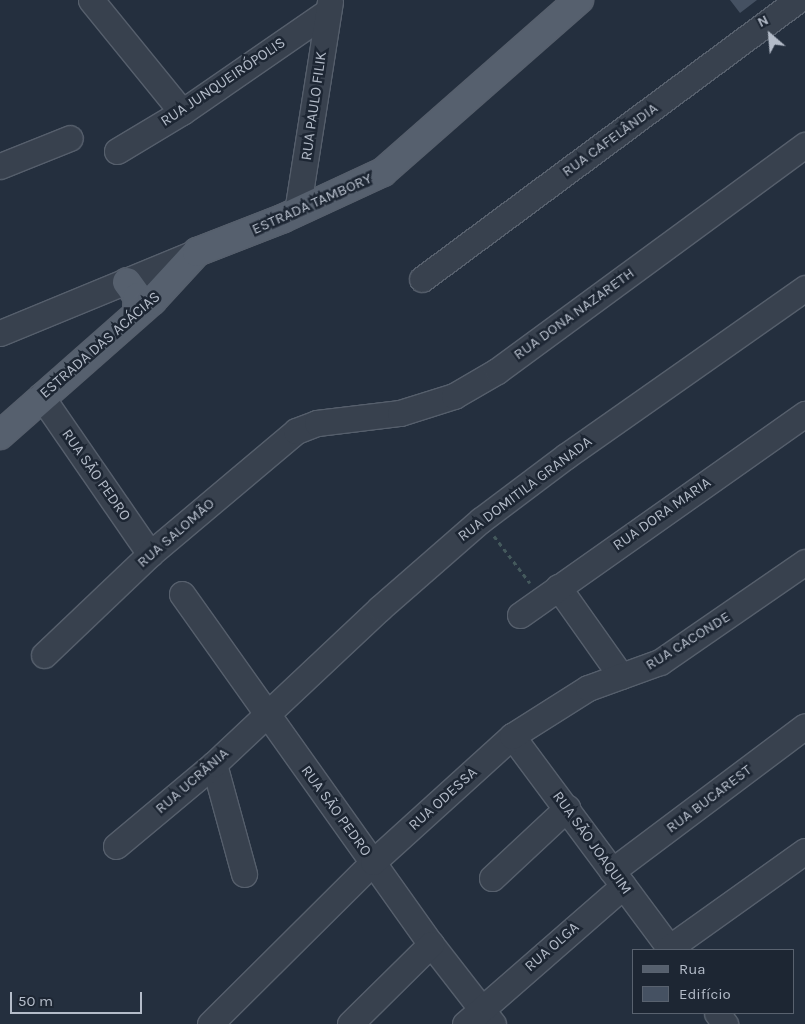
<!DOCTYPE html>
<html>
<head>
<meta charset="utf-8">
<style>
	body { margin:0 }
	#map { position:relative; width:805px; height:1024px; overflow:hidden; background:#242f3e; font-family:Karla,sans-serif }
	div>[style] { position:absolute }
	.building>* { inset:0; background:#455162 }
	.path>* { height:3px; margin-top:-1.5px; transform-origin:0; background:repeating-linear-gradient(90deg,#44595c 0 4px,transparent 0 8px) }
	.roads { filter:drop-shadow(1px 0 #565f6c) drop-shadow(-1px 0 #565f6c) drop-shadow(0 1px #565f6c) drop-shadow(0 -1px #565f6c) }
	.minor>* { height:25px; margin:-12.5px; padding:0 12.5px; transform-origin:12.5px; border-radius:12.5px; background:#38414e }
	.major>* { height:28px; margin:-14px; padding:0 14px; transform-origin:14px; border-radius:14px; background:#56606e }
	span { translate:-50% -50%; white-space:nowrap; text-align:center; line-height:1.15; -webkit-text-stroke:5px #1d2633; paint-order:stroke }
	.street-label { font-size:15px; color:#b4bcc9 }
	.legend { position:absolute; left:632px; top:949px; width:162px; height:65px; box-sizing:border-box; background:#1d2633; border:1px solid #59626f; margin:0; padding:6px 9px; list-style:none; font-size:15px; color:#b4bcc9 }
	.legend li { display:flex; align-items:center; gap:10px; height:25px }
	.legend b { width:25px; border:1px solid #59626f }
	.north { position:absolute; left:745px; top:10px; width:50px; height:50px; -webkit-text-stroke:4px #1d2633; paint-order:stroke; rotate:333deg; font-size:14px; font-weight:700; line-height:20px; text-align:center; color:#b4bcc9 }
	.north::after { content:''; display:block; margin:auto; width:18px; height:22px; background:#b4bcc9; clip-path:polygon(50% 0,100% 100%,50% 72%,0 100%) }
	.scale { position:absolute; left:10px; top:992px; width:132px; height:22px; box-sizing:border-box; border:2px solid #b4bcc9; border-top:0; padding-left:6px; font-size:15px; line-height:18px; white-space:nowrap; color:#b4bcc9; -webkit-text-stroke:4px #1d2633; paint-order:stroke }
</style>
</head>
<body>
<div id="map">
	<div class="building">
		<div style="clip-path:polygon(730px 0,757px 0,740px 13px)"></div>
	</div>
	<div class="path">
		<div style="left:494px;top:536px;width:59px;rotate:52.5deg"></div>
	</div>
	<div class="roads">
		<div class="minor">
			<div style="left:91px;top:0;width:144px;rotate:50.9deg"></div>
			<div style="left:117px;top:151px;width:76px;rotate:-31deg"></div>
			<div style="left:182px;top:112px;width:176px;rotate:-34.6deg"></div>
			<div style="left:0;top:166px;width:75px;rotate:-21.8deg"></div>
			<div style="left:297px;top:212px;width:213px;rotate:-81.1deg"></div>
			<div style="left:422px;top:279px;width:468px;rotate:-36.6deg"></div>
			<div style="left:0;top:333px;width:213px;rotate:-22.4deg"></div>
			<div style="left:41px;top:396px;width:192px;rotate:55.4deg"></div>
			<div style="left:558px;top:587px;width:109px;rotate:54.7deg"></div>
			<div style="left:182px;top:594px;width:430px;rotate:54.6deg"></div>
			<div style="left:431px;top:944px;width:101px;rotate:52.2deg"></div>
			<div style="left:520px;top:615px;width:349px;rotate:-35.2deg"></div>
			<div style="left:44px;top:655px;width:146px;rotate:-43.6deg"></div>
			<div style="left:150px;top:554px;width:191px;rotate:-40.1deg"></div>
			<div style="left:296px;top:431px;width:22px;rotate:-21deg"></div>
			<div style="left:317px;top:423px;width:84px;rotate:-6.9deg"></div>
			<div style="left:400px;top:413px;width:57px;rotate:-17.5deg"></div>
			<div style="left:454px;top:396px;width:50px;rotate:-30.2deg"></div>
			<div style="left:497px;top:371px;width:382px;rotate:-36.3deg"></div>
			<div style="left:512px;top:736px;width:267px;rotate:53.4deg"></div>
			<div style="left:214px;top:764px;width:114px;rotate:74.7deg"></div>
			<div style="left:116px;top:846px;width:128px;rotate:-39.9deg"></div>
			<div style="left:214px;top:764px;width:228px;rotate:-43.2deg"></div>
			<div style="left:380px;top:608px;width:134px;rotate:-41.1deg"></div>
			<div style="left:481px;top:520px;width:106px;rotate:-37deg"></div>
			<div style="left:566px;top:456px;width:292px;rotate:-35.1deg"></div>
			<div style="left:612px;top:871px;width:241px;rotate:-36.9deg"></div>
			<div style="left:492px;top:878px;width:103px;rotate:-43deg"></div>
			<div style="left:669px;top:948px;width:167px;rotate:-35.5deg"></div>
			<div style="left:717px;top:1013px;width:14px;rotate:54deg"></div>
			<div style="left:210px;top:1024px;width:230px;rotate:-44.8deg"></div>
			<div style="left:373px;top:862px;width:188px;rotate:-42.2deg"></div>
			<div style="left:512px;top:736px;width:90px;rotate:-32.3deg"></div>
			<div style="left:588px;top:688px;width:77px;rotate:-19.9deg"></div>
			<div style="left:660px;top:662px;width:176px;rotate:-34.6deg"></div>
			<div style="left:350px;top:1024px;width:114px;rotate:-44.6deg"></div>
			<div style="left:465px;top:1024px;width:210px;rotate:-41.1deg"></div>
		</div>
		<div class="major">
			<div style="left:127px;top:282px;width:19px;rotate:54deg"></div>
			<div style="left:138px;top:297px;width:16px;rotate:94deg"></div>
			<div style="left:0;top:435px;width:203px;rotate:-41.4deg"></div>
			<div style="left:152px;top:301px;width:67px;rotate:-47.4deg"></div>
			<div style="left:197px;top:252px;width:93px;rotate:-21.3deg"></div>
			<div style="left:284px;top:218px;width:109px;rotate:-24.9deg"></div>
			<div style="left:383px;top:172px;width:261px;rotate:-41.3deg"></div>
		</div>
	</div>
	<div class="street-label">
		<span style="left:223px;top:82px;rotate:-34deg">RUA JUNQUEIRÓPOLIS</span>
		<span style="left:314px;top:106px;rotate:-82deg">RUA PAULO FILIK</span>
		<span style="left:610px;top:140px;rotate:-36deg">RUA CAFELÂNDIA</span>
		<span style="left:312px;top:204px;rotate:-24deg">ESTRADA TAMBORY</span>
		<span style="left:574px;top:314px;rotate:-36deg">RUA DONA NAZARETH</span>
		<span style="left:100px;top:345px;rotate:-41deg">ESTRADA DAS ACÁCIAS</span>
		<span style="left:96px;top:475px;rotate:55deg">RUA SÃO PEDRO</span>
		<span style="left:525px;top:489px;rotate:-37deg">RUA DOMITILA GRANADA</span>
		<span style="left:662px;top:514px;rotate:-35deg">RUA DORA MARIA</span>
		<span style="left:176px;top:533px;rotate:-41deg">RUA SALOMÃO</span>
		<span style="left:688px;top:641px;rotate:-32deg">RUA CACONDE</span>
		<span style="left:192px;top:781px;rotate:-41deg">RUA UCRÂNIA</span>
		<span style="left:443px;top:799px;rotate:-42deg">RUA ODESSA</span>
		<span style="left:709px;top:799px;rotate:-37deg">RUA BUCAREST</span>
		<span style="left:336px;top:811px;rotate:54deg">RUA SÃO PEDRO</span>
		<span style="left:592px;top:843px;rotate:54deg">RUA SÃO JOAQUIM</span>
		<span style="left:552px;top:947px;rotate:-41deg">RUA OLGA</span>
	</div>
	<ul class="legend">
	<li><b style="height:6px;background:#56606e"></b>Rua</li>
	<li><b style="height:14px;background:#455162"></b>Edifício</li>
	</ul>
	<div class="north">N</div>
	<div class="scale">50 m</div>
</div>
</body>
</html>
